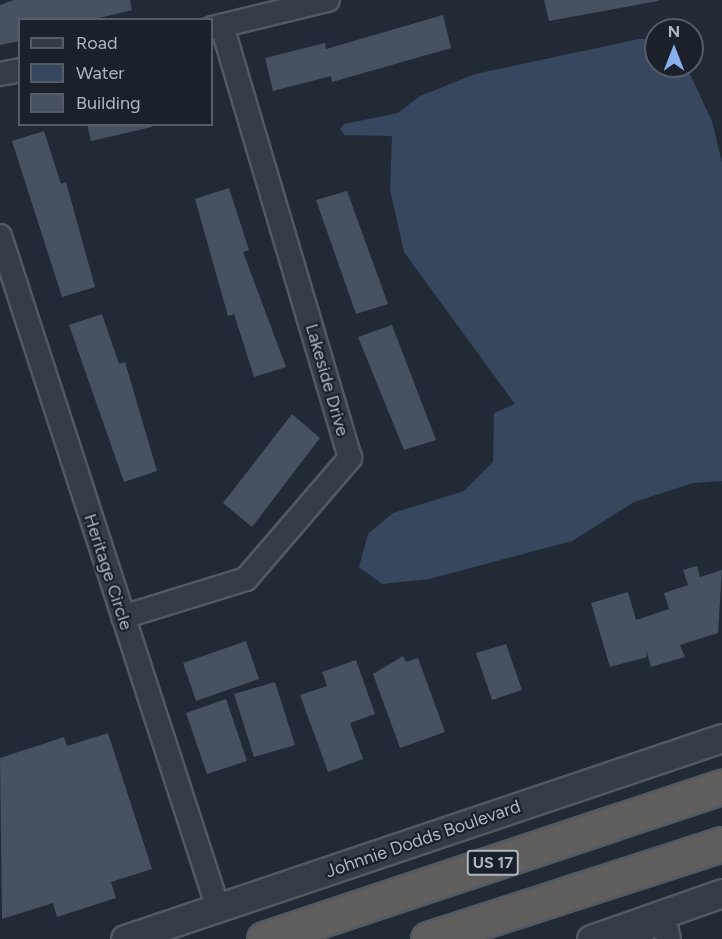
<!DOCTYPE html>
<html>
<head>
<meta charset="utf-8">
<style>
	body { margin:0 }
	#map { position:relative; width:722px; height:939px; overflow:hidden; background:#222a35; font-family:Figtree,sans-serif }
	div>[style] { position:absolute }
	.water>* { inset:0; background:#38475d }
	.building>* { inset:0; background:#48515f }
	.roads { filter:drop-shadow(2px 0 #525963) drop-shadow(-2px 0 #525963) drop-shadow(0 2px #525963) drop-shadow(0 -2px #525963) }
	.minor>* { height:22px; margin:-11px; padding:0 11px; transform-origin:11px; border-radius:11px; background:#353c46 }
	.tertiary>* { height:27px; margin:-13.5px; padding:0 13.5px; transform-origin:13.5px; border-radius:13.5px; background:#353c46 }
	.trunk>* { height:33px; margin:-16.5px; padding:0 16.5px; transform-origin:16.5px; border-radius:16.5px; background:#5f5e5c }
	span { translate:-50% -50%; white-space:nowrap; text-align:center; line-height:1.15; -webkit-text-stroke:4.5px #1a212a; paint-order:stroke }
	.shield-label span { padding:2px 4px; background:#1a212a; border:2px solid; border-radius:4px; -webkit-text-stroke-width:0 }
	.shield-label { font-size:16px; color:#afb6c2; font-weight:700 }
	.street-label { font-size:18px; color:#afb6c2 }
	.legend { position:absolute; left:18px; top:18px; width:195px; height:108px; box-sizing:border-box; background:#1a212a; border:2px solid #565d67; margin:0; padding:8px 10px; list-style:none; font-size:18px; color:#afb6c2 }
	.legend li { display:flex; align-items:center; gap:12px; height:30px }
	.legend b { width:30px; border:2px solid #565d67 }
	.north { position:absolute; left:644px; top:18px; width:60px; height:60px; box-sizing:border-box; background:#1a212a; border:2px solid #565d67; border-radius:50%; rotate:0deg; font-size:16px; font-weight:700; line-height:24px; text-align:center; color:#afb6c2 }
	.north::after { content:''; display:block; margin:auto; width:21px; height:27px; background:#88afee; clip-path:polygon(50% 0,100% 100%,50% 72%,0 100%) }
</style>
</head>
<body>
<div id="map">
	<div class="water">
		<div style="clip-path:polygon(639px 39px,656px 39px,656px 66px,686px 66px,712px 121px,722px 163px,722px 481px,693px 483px,634px 502px,572px 541px,429px 579px,382px 584px,359px 567px,368px 534px,393px 513px,464px 491px,493px 462px,494px 413px,515px 404px,404px 252px,390px 190px,392px 136px,345px 135px,340px 129px,344px 124px,398px 113px,420px 96px,475px 74px)"></div>
	</div>
	<div class="building">
		<div style="clip-path:polygon(14px 0,130px 0,132px 10px,91px 20px,20px 20px,20px 41px,0 45px,0 5px)"></div>
		<div style="clip-path:polygon(544px 0,658px 0,658px 1px,549px 21px)"></div>
		<div style="clip-path:polygon(443px 15px,451px 48px,332px 82px,331px 76px,273px 91px,265px 58px,325px 43px,326px 49px)"></div>
		<div style="clip-path:polygon(87px 124px,151px 124px,152px 127px,91px 141px)"></div>
		<div style="clip-path:polygon(44px 131px,61px 184px,66px 182px,95px 287px,62px 297px,12px 141px)"></div>
		<div style="clip-path:polygon(229px 188px,249px 250px,243px 252px,286px 367px,254px 377px,234px 314px,228px 316px,195px 199px)"></div>
		<div style="clip-path:polygon(347px 191px,388px 304px,356px 314px,316px 200px)"></div>
		<div style="clip-path:polygon(102px 314px,119px 364px,125px 362px,157px 471px,124px 482px,69px 325px)"></div>
		<div style="clip-path:polygon(392px 325px,436px 440px,404px 450px,358px 337px)"></div>
		<div style="clip-path:polygon(292px 414px,320px 438px,252px 527px,223px 503px)"></div>
		<div style="clip-path:polygon(697px 566px,700px 577px,722px 570px,718px 633px,680px 645px,685px 657px,651px 667px,646px 649px,647px 657px,610px 667px,591px 603px,628px 592px,636px 620px,669px 609px,664px 593px,688px 585px,683px 570px)"></div>
		<div style="clip-path:polygon(246px 641px,259px 679px,196px 701px,183px 663px)"></div>
		<div style="clip-path:polygon(506px 644px,522px 690px,492px 700px,476px 653px)"></div>
		<div style="clip-path:polygon(403px 656px,406px 662px,418px 658px,445px 732px,400px 748px,373px 674px)"></div>
		<div style="clip-path:polygon(356px 660px,375px 714px,350px 723px,363px 759px,328px 772px,300px 695px,327px 686px,322px 672px)"></div>
		<div style="clip-path:polygon(275px 682px,295px 745px,254px 757px,234px 694px)"></div>
		<div style="clip-path:polygon(226px 699px,247px 761px,207px 774px,186px 713px)"></div>
		<div style="clip-path:polygon(108px 733px,152px 869px,111px 882px,116px 898px,57px 917px,53px 903px,2px 919px,0 758px,64px 737px,67px 746px)"></div>
	</div>
	<div class="roads">
		<div class="minor">
			<div style="left:212px;top:28px;width:119px;rotate:-13.6deg"></div>
			<div style="left:0;top:74px;width:20px;rotate:-11deg"></div>
			<div style="left:0;top:236px;width:706px;rotate:72.03deg"></div>
			<div style="left:123px;top:617px;width:129px;rotate:-17.2deg"></div>
			<div style="left:246px;top:579px;width:160px;rotate:-49.3deg"></div>
			<div style="left:350px;top:458px;width:451px;rotate:-106.5deg"></div>
			<div style="left:641px;top:939px;width:18px;rotate:-77deg"></div>
			<div style="left:645px;top:921px;width:24px;rotate:24deg"></div>
			<div style="left:667px;top:931px;width:8px;rotate:76deg"></div>
		</div>
		<div class="tertiary">
			<div style="left:125px;top:939px;width:630px;rotate:-18.61deg"></div>
			<div style="left:591px;top:939px;width:139px;rotate:-19.3deg"></div>
		</div>
		<div class="trunk">
			<div style="left:264px;top:939px;width:483px;rotate:-18.4deg"></div>
			<div style="left:428px;top:939px;width:309px;rotate:-17.9deg"></div>
		</div>
	</div>
	<div class="shield-label">
		<span style="left:493px;top:863px">US 17</span>
	</div>
	<div class="street-label">
		<span style="left:327px;top:380px;rotate:74deg">Lakeside Drive</span>
		<span style="left:108px;top:572px;rotate:72deg">Heritage Circle</span>
		<span style="left:423px;top:839px;rotate:-19deg">Johnnie Dodds Boulevard</span>
	</div>
	<ul class="legend">
	<li><b style="height:8px;background:#353c46"></b>Road</li>
	<li><b style="height:16px;background:#38475d"></b>Water</li>
	<li><b style="height:16px;background:#48515f"></b>Building</li>
	</ul>
	<div class="north">N</div>
</div>
</body>
</html>
